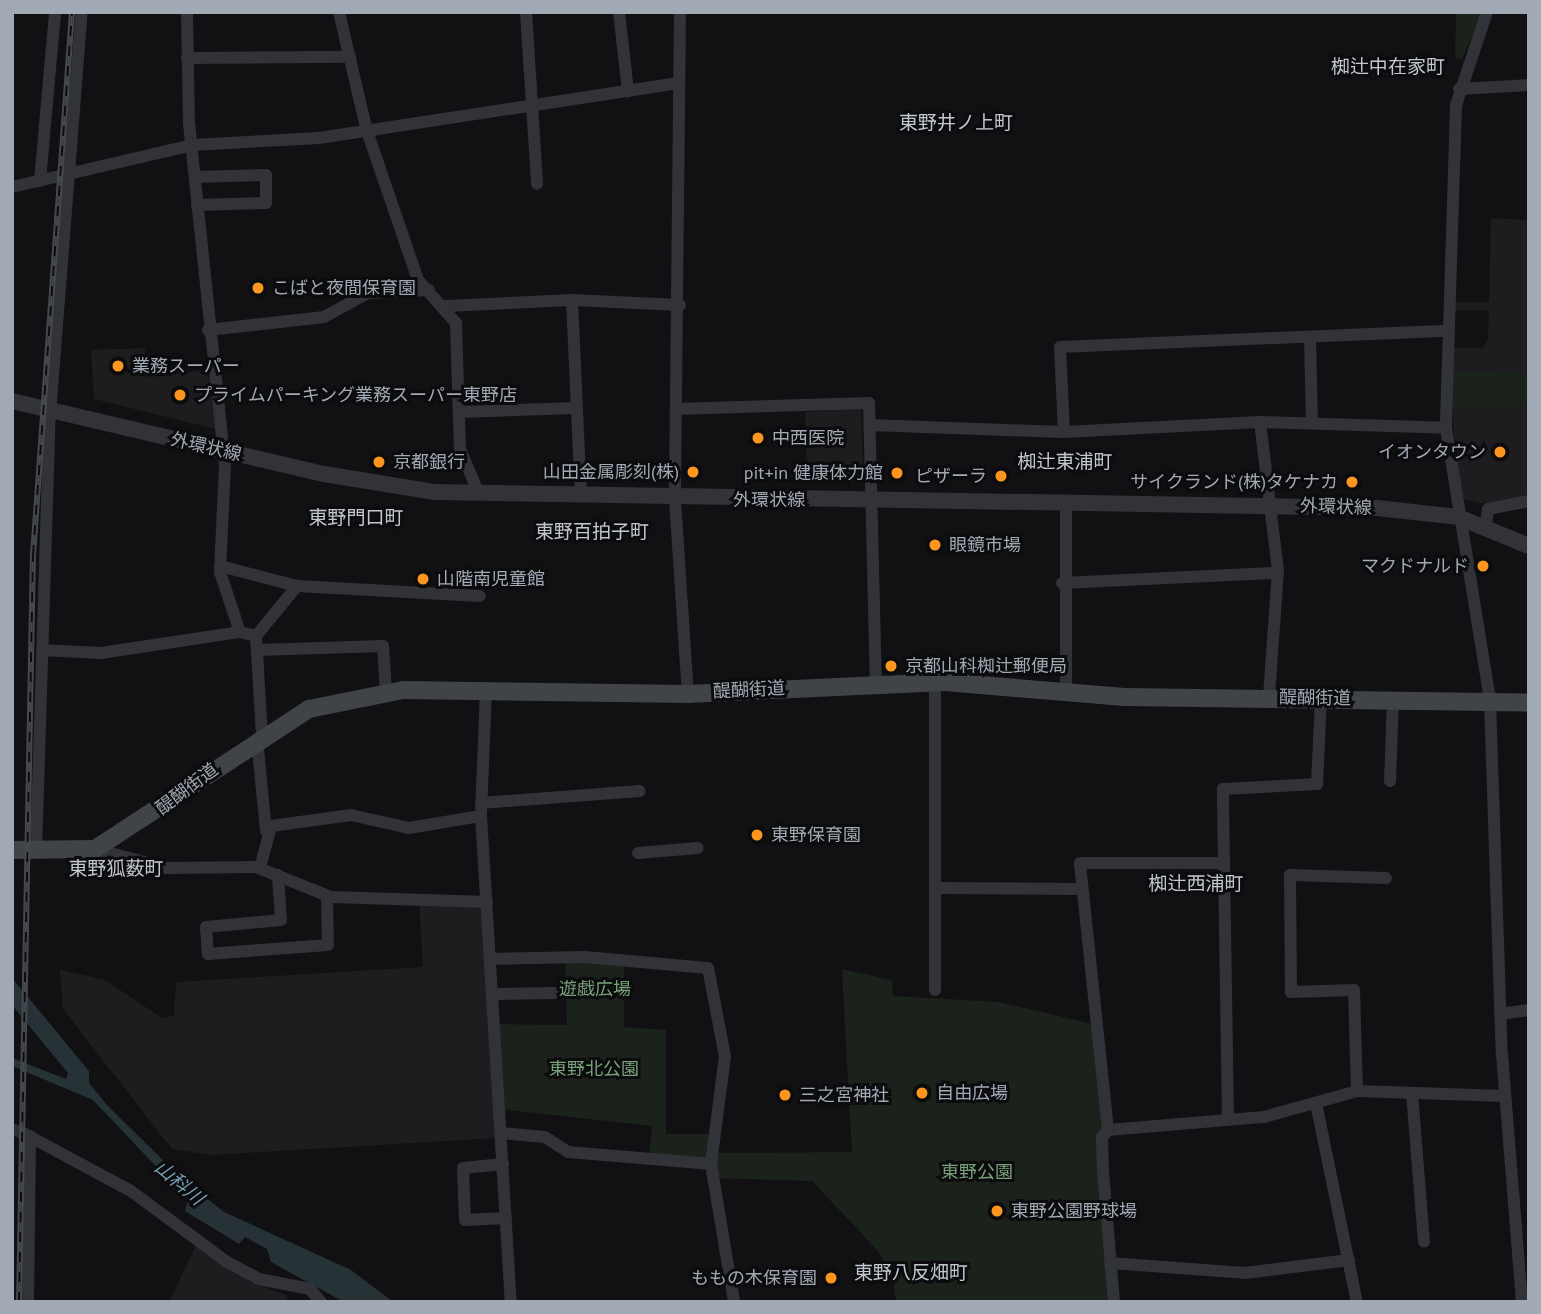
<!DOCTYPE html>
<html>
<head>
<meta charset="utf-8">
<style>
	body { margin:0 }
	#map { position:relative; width:1541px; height:1314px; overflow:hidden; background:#111113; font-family:"PT Sans","Noto Sans JP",sans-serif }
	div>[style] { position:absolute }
	.built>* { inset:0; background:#1d1d20 }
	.green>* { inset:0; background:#1b221b }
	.water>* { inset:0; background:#273237 }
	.minor-tunnel>* { height:12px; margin-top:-6px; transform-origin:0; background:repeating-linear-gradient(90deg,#2e2f33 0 12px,transparent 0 18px) }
	.minor>* { height:12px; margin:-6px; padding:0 6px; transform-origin:6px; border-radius:6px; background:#323338 }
	.tertiary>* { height:16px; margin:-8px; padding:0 8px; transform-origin:8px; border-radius:8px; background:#323338 }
	.secondary>* { height:18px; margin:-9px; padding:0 9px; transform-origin:9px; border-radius:9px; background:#404348 }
	.rail>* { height:6px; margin-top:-3px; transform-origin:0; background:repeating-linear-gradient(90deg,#0c0c0e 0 10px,#45484d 0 20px); box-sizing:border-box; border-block:2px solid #45484d }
	.dots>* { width:19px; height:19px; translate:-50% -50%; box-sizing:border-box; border:4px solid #0c0c0e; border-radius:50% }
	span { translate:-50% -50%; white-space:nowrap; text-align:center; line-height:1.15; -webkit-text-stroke:6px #0c0c0e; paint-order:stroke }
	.poi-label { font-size:18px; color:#a1a9b4 }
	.left { translate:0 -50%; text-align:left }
	.right { translate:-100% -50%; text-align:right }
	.street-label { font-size:18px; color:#a1a9b4 }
	.park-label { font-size:18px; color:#79a177 }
	.neighbourhood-label { font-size:19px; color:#c2c8d0 }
	.water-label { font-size:19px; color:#759eb2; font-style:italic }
	.frame { position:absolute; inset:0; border:14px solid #a1a9b4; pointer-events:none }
</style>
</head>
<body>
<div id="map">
	<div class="built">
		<div style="clip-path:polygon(1491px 218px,1529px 220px,1529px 373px,1453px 371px,1454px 348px,1482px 348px,1488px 339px,1489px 310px,1455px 310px,1456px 302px,1489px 302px)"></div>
		<div style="clip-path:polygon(145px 348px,147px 377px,208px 370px,215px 429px,94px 399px,91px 350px)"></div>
		<div style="clip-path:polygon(1452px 406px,1529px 406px,1529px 498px,1481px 503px,1459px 498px)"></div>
		<div style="clip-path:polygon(861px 409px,864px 483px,808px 482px,805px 412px)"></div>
		<div style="clip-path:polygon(419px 901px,478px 907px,482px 913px,495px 1138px,212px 1155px,172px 1149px,63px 1009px,60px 970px,105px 980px,162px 1018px,174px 1015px,176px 982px,423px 967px)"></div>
		<div style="clip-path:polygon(197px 1243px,250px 1282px,287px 1295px,287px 1302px,169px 1302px)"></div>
	</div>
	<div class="green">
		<div style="clip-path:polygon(1456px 12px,1483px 12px,1462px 59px,1455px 58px)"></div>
		<div style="clip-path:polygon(1453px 371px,1529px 373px,1529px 406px,1452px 406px)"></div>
		<div style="clip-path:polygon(565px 958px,624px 959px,624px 1027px,666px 1030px,666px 1134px,715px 1134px,713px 1153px,852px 1152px,842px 969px,892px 980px,893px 996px,999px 1002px,1097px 1025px,1114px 1302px,896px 1302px,893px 1276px,878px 1251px,812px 1181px,713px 1178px,710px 1164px,649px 1159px,652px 1126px,500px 1109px,495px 1024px,567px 1025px)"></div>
	</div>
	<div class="water">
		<div style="clip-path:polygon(12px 978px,89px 1071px,89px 1083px,107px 1105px,182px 1179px,224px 1212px,351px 1270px,393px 1302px,344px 1302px,271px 1262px,267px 1249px,245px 1237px,239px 1244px,185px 1211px,188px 1200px,93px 1100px,12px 1066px,12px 1058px,66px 1079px,68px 1073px,12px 1005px)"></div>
	</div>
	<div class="minor-tunnel">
		<div style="left:12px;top:1129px;width:14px;rotate:21deg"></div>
	</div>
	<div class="minor">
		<div style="left:187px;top:12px;width:111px;rotate:89deg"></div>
		<div style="left:189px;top:123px;width:344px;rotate:84deg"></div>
		<div style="left:225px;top:465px;width:107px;rotate:92.7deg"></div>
		<div style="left:220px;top:572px;width:63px;rotate:71.6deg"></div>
		<div style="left:339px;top:12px;width:122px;rotate:76.8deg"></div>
		<div style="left:367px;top:131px;width:157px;rotate:71.1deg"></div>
		<div style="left:418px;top:280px;width:57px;rotate:48.5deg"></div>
		<div style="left:456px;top:323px;width:126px;rotate:88.2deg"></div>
		<div style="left:460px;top:449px;width:49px;rotate:67.1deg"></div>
		<div style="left:526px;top:12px;width:172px;rotate:86.3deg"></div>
		<div style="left:619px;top:12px;width:80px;rotate:83.5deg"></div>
		<div style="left:680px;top:12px;width:488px;rotate:90.6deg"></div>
		<div style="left:675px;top:500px;width:194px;rotate:86.2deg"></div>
		<div style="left:1487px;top:12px;width:98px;rotate:108.4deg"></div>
		<div style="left:1456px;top:105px;width:323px;rotate:91.8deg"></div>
		<div style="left:1446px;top:428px;width:277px;rotate:80.8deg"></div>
		<div style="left:1490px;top:701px;width:353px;rotate:88.1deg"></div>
		<div style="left:1502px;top:1054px;width:249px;rotate:85.4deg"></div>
		<div style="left:187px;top:58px;width:163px;rotate:-0.4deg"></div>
		<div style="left:1459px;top:89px;width:70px;rotate:-3.3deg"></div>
		<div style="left:195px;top:177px;width:71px;rotate:-1.6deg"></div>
		<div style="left:266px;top:175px;width:28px;rotate:90deg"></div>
		<div style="left:266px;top:203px;width:69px;rotate:178.3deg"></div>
		<div style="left:40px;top:181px;width:170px;rotate:-84.9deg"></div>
		<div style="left:12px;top:187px;width:185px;rotate:-13.1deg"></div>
		<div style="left:192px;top:145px;width:127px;rotate:-3.2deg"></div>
		<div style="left:319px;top:138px;width:362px;rotate:-8.7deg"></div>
		<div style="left:572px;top:300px;width:196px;rotate:87.4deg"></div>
		<div style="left:446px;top:306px;width:126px;rotate:-2.7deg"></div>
		<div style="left:572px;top:300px;width:108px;rotate:2.7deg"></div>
		<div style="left:208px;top:330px;width:117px;rotate:-6.4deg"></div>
		<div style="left:324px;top:317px;width:50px;rotate:-28.6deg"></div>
		<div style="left:368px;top:293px;width:61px;rotate:-2.8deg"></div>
		<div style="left:1310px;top:338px;width:85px;rotate:88.7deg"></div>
		<div style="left:676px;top:409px;width:193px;rotate:-1.8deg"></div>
		<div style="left:869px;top:403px;width:279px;rotate:88.6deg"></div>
		<div style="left:460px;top:412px;width:116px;rotate:-2deg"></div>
		<div style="left:1260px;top:422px;width:149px;rotate:83.1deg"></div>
		<div style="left:1278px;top:570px;width:127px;rotate:94.1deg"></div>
		<div style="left:870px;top:425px;width:194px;rotate:2.1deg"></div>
		<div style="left:1064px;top:432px;width:196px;rotate:-2.9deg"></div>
		<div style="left:1260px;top:422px;width:186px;rotate:1.8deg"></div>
		<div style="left:1064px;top:432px;width:85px;rotate:-92.7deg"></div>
		<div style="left:1060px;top:347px;width:387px;rotate:-2.4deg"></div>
		<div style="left:1486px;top:527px;width:18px;rotate:-84deg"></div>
		<div style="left:1488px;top:509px;width:42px;rotate:-11deg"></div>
		<div style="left:220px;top:566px;width:80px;rotate:14.6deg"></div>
		<div style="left:297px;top:586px;width:183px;rotate:3.1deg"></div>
		<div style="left:1062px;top:583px;width:215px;rotate:-2.7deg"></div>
		<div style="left:42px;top:650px;width:59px;rotate:2.9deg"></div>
		<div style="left:101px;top:653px;width:141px;rotate:-8.6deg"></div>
		<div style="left:240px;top:632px;width:16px;rotate:14deg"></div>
		<div style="left:258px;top:650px;width:125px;rotate:-1.8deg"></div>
		<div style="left:383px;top:646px;width:46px;rotate:86.3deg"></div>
		<div style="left:486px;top:689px;width:127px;rotate:92.3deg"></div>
		<div style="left:481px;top:816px;width:487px;rotate:86.5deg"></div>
		<div style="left:1066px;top:692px;width:189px;rotate:-90deg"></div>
		<div style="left:262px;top:735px;width:99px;rotate:-93.5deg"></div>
		<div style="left:256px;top:636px;width:65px;rotate:-50.6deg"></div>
		<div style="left:257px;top:739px;width:92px;rotate:84.4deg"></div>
		<div style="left:1390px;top:781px;width:81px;rotate:-87.9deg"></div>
		<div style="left:481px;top:803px;width:159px;rotate:-4.3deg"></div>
		<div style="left:95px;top:849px;width:74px;rotate:14.8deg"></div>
		<div style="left:167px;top:868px;width:89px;rotate:-0.6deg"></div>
		<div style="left:256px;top:867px;width:81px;rotate:21.8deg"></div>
		<div style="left:331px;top:897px;width:156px;rotate:1.8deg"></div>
		<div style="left:36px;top:852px;width:425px;rotate:-88.2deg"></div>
		<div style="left:49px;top:427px;width:416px;rotate:-85.5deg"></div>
		<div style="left:638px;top:853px;width:60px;rotate:-4.8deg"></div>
		<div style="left:260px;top:868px;width:43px;rotate:-75.3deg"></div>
		<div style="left:271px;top:826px;width:81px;rotate:-7.8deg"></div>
		<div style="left:351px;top:815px;width:59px;rotate:12.6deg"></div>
		<div style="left:409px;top:828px;width:73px;rotate:-9.5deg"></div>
		<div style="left:278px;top:875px;width:45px;rotate:86.2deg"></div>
		<div style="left:281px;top:920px;width:75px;rotate:174.7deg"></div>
		<div style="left:206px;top:927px;width:27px;rotate:86deg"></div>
		<div style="left:208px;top:954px;width:120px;rotate:-4.3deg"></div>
		<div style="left:328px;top:945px;width:49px;rotate:-91.2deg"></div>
		<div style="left:935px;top:888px;width:147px;rotate:0.4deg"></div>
		<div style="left:490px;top:959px;width:95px;rotate:-1.2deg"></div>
		<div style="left:585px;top:957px;width:123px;rotate:5.1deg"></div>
		<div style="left:708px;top:968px;width:90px;rotate:79.1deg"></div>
		<div style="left:725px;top:1056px;width:109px;rotate:97.4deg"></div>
		<div style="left:711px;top:1164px;width:140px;rotate:80.5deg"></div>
		<div style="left:935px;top:990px;width:308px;rotate:-90deg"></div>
		<div style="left:492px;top:994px;width:62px;rotate:-0.9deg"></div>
		<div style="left:1500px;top:1014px;width:29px;rotate:-8deg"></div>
		<div style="left:1357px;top:1091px;width:101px;rotate:-91.7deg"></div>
		<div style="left:1354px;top:990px;width:63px;rotate:178.2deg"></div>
		<div style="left:1291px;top:992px;width:117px;rotate:-90.5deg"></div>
		<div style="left:1290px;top:875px;width:96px;rotate:1.8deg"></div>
		<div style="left:1412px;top:1093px;width:149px;rotate:85.4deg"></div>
		<div style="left:1316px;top:1103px;width:203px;rotate:78.4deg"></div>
		<div style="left:1228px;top:1119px;width:330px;rotate:-90.9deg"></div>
		<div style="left:1223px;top:789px;width:94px;rotate:-3deg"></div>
		<div style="left:1317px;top:784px;width:86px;rotate:-87.3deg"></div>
		<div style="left:1108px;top:1130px;width:157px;rotate:-4.8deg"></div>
		<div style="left:1264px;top:1117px;width:97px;rotate:-15.6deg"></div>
		<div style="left:1357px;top:1091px;width:148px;rotate:1.9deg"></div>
		<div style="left:501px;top:1133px;width:44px;rotate:5.2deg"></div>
		<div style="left:545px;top:1137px;width:27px;rotate:33deg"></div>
		<div style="left:568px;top:1152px;width:144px;rotate:4.8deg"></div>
		<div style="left:25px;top:1134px;width:120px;rotate:28.3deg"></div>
		<div style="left:131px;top:1191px;width:119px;rotate:36.5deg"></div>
		<div style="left:227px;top:1262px;width:36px;rotate:28deg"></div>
		<div style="left:259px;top:1279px;width:52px;rotate:11.1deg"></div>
		<div style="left:310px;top:1289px;width:17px;rotate:50deg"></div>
		<div style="left:503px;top:1164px;width:40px;rotate:174.3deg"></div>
		<div style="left:463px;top:1168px;width:52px;rotate:87.8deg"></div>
		<div style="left:465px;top:1220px;width:41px;rotate:-2.8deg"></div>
		<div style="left:1110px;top:1263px;width:135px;rotate:4.2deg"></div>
		<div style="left:1245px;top:1273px;width:105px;rotate:-7.1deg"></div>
		<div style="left:28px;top:1302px;width:166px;rotate:-89.3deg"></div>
		<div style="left:1114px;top:1302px;width:132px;rotate:-94.8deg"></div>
		<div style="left:1103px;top:1170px;width:33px;rotate:-92deg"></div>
		<div style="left:1102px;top:1137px;width:9px;rotate:-49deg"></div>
		<div style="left:1108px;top:1130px;width:268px;rotate:-96deg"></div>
		<div style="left:1080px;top:863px;width:144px"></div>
	</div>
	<div class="tertiary">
		<div style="left:12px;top:401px;width:320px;rotate:13.2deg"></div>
		<div style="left:324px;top:474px;width:111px;rotate:9.3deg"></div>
		<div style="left:434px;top:492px;width:943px;rotate:0.97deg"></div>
		<div style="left:1377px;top:508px;width:81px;rotate:6.3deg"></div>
		<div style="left:1458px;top:517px;width:77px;rotate:22.2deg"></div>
	</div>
	<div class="secondary">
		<div style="left:12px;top:850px;width:83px;rotate:-0.7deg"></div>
		<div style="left:95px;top:849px;width:256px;rotate:-33.2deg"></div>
		<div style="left:309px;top:709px;width:96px;rotate:-11.4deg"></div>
		<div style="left:403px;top:690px;width:285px;rotate:0.8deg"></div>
		<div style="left:688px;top:694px;width:257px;rotate:-2.7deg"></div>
		<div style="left:945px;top:682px;width:180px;rotate:4.8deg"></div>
		<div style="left:1124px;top:697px;width:405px;rotate:0.8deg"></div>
	</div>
	<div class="rail">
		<div style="left:19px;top:1302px;width:747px;rotate:-88.93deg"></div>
		<div style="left:33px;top:555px;width:544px;rotate:-85.89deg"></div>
	</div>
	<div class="dots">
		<div style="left:258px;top:288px;background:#fd961e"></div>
		<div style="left:118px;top:366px;background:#fd961e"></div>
		<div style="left:180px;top:395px;background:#fd961e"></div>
		<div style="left:758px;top:438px;background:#fd961e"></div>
		<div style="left:1500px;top:452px;background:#fd961e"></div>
		<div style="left:379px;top:462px;background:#fd961e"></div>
		<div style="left:693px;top:472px;background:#fd961e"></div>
		<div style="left:897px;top:473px;background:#fd961e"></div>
		<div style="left:1001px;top:476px;background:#fd961e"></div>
		<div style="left:1352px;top:482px;background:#fd961e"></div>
		<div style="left:935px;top:545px;background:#fd961e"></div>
		<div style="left:1483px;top:566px;background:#fd961e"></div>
		<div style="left:423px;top:579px;background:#fd961e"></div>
		<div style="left:891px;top:666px;background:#fd961e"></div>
		<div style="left:757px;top:835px;background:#fd961e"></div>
		<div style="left:922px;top:1093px;background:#fd961e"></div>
		<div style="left:785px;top:1095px;background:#fd961e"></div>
		<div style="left:997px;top:1211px;background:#fd961e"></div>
		<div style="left:831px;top:1278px;background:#fd961e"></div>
	</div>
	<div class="poi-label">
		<span class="left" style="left:272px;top:288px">こばと夜間保育園</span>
		<span class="left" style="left:132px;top:366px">業務スーパー</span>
		<span class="left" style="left:194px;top:395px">プライムパーキング業務スーパー東野店</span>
		<span class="left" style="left:772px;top:438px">中西医院</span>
		<span class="right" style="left:1486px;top:452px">イオンタウン</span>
		<span class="left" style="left:393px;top:462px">京都銀行</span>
		<span class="right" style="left:679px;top:472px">山田金属彫刻(株)</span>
		<span class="right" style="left:883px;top:473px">pit+in 健康体力館</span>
		<span class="right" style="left:987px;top:476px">ピザーラ</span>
		<span class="right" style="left:1338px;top:482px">サイクランド(株)タケナカ</span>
		<span class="left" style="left:949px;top:545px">眼鏡市場</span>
		<span class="right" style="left:1469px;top:566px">マクドナルド</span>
		<span class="left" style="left:437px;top:579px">山階南児童館</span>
		<span class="left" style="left:905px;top:666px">京都山科椥辻郵便局</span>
		<span class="left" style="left:771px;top:835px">東野保育園</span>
		<span class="left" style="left:936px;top:1093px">自由広場</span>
		<span class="left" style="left:799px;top:1095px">三之宮神社</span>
		<span class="left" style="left:1011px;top:1211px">東野公園野球場</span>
		<span class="right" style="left:817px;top:1278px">ももの木保育園</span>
	</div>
	<div class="street-label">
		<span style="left:206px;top:447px;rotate:13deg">外環状線</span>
		<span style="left:769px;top:500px">外環状線</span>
		<span style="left:1336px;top:507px;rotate:2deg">外環状線</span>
		<span style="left:749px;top:690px;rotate:-3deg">醍醐街道</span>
		<span style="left:1315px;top:698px;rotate:1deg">醍醐街道</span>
		<span style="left:187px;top:789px;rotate:-37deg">醍醐街道</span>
	</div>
	<div class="park-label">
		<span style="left:595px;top:989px">遊戯広場</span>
		<span style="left:594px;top:1069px">東野北公園</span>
		<span style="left:977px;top:1172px">東野公園</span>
	</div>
	<div class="neighbourhood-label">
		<span style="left:1388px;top:67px">椥辻中在家町</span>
		<span style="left:956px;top:123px">東野井ノ上町</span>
		<span style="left:1065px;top:462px">椥辻東浦町</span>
		<span style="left:356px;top:518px">東野門口町</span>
		<span style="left:592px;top:532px">東野百拍子町</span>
		<span style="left:116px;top:869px">東野狐薮町</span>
		<span style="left:1196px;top:884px">椥辻西浦町</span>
		<span style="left:911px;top:1273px">東野八反畑町</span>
	</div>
	<div class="water-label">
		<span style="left:179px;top:1183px;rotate:40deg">山科川</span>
	</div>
	<div class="frame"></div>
</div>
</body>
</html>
